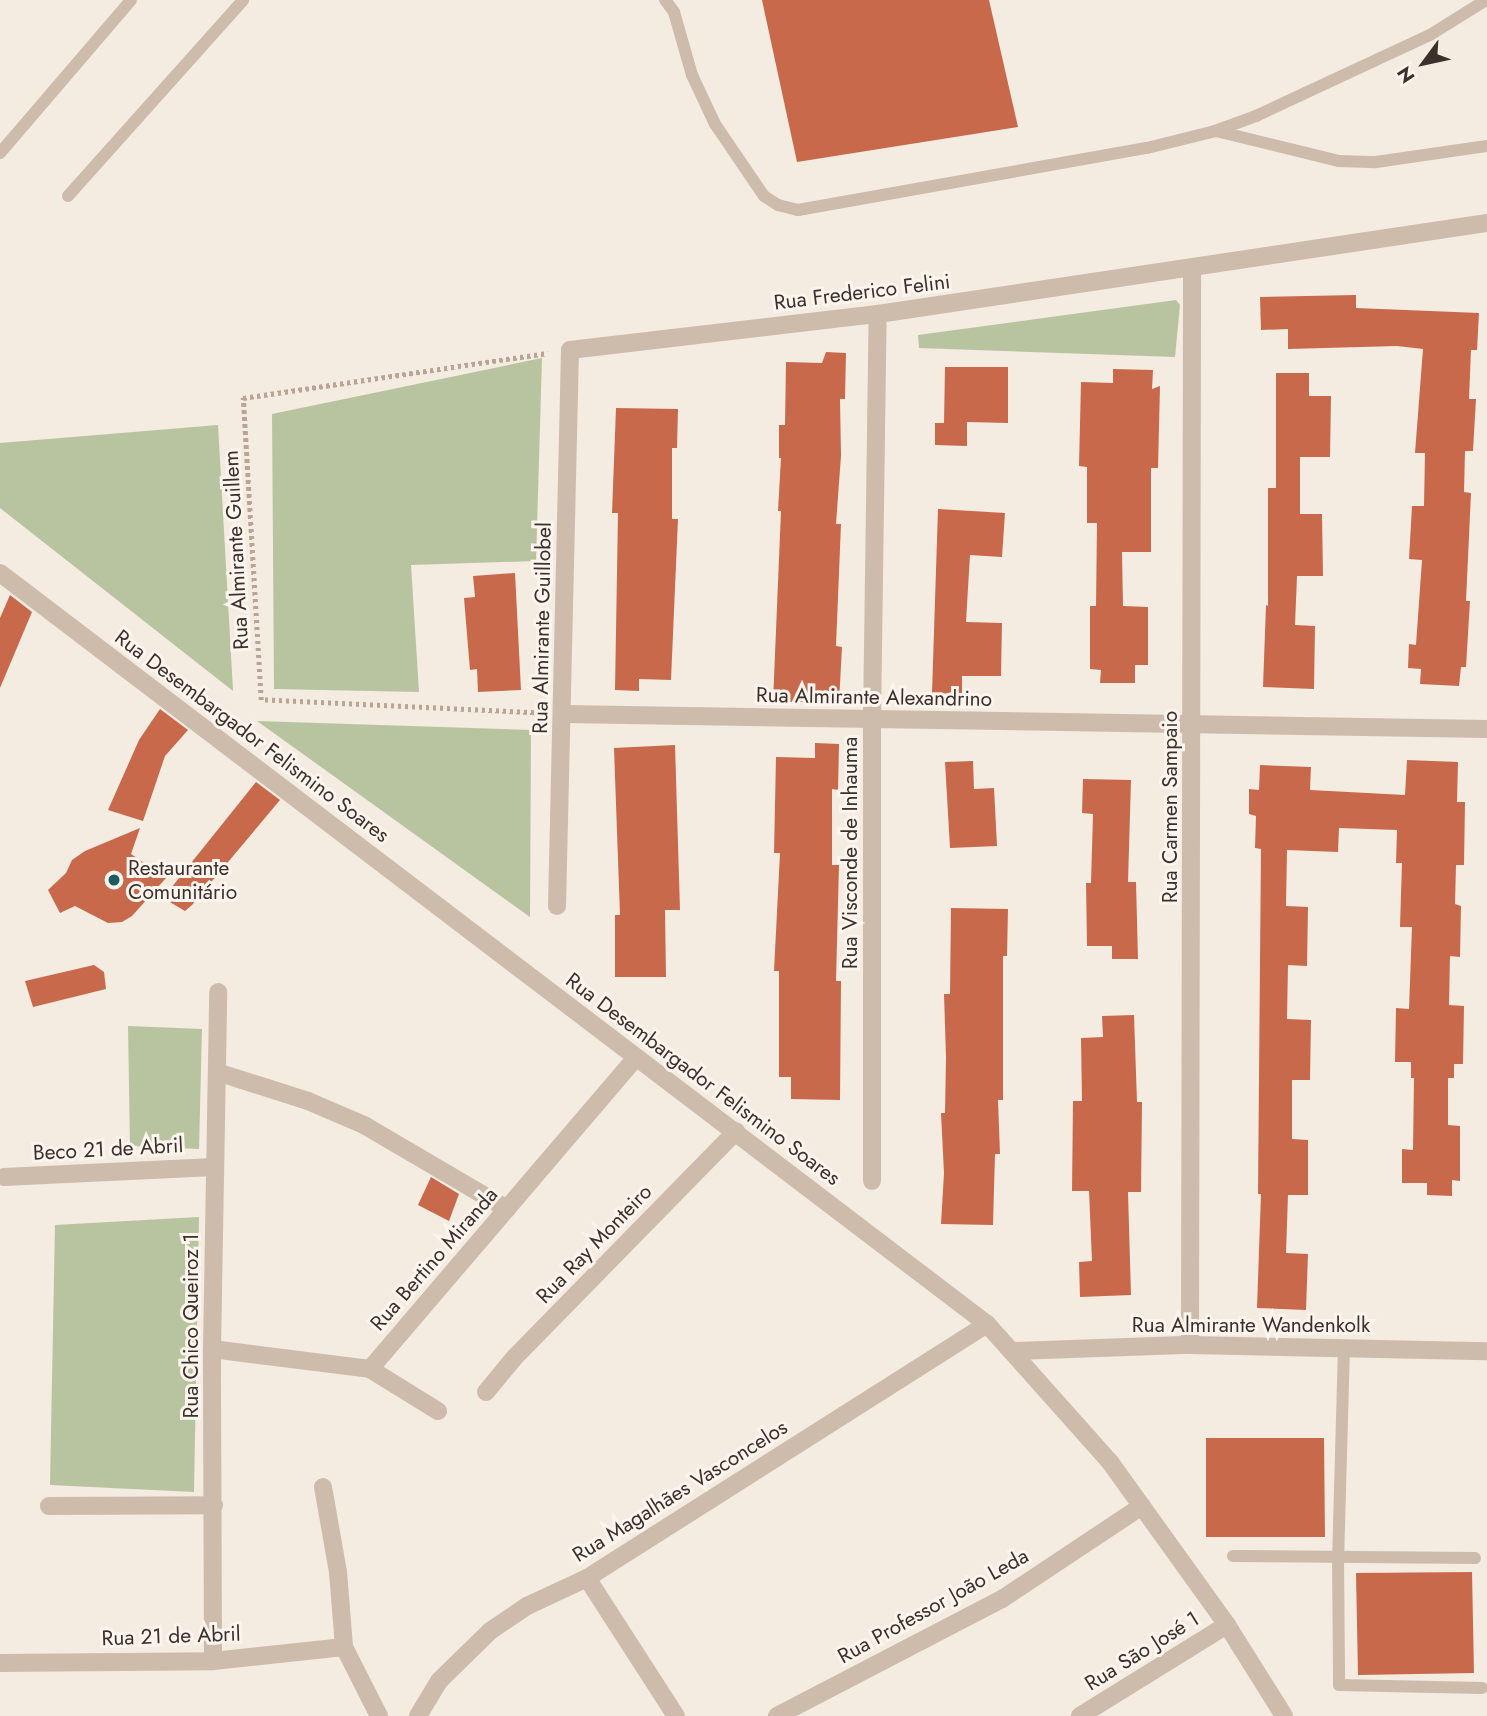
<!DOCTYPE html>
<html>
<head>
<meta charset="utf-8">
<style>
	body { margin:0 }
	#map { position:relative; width:1487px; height:1716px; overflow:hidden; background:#f4ebe1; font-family:Jost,sans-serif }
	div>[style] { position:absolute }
	.green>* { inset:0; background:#b8c4a0 }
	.building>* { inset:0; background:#c8694b }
	.path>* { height:4.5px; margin-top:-2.25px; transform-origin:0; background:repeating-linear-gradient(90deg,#b9a596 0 3.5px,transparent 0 7px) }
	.service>* { height:12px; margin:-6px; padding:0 6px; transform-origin:6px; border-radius:6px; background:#cdbbac }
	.minor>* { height:18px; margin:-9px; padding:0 9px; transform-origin:9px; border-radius:9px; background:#cdbbac }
	.tertiary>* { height:18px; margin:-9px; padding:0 9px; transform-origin:9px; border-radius:9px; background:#cdbbac }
	.dots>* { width:19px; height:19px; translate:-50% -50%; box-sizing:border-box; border:4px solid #fbf5ee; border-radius:50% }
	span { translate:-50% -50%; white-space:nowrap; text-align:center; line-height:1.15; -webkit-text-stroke:6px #fbf5ee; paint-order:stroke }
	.street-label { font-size:21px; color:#3b302b }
	.poi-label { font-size:21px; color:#3b302b }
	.left { translate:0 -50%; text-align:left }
	.north { position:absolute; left:1389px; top:28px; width:70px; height:70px; -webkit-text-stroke:5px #fbf5ee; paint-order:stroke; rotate:237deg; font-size:19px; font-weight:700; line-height:28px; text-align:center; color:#3b302b }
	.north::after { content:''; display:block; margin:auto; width:24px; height:32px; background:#3b302b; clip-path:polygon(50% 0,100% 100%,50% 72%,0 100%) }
</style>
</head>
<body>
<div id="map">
	<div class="green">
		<div style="clip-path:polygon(1176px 300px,1180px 305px,1175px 357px,919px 348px,918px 335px)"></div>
		<div style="clip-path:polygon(542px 358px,536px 561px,411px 565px,419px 692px,274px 689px,272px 414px)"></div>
		<div style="clip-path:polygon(218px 425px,233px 690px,233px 691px,0 508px,0 443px)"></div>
		<div style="clip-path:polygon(257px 721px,531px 730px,530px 917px)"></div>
		<div style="clip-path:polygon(128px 1026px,202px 1029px,199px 1149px,130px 1146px)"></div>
		<div style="clip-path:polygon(199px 1217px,194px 1492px,50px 1485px,55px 1225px)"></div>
	</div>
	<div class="building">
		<div style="clip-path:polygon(762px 0,989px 0,1018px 127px,797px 162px)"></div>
		<div style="clip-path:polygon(1356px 295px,1356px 308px,1479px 313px,1477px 350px,1471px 350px,1469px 399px,1476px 399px,1473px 451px,1465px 451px,1464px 492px,1471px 493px,1466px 601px,1470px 601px,1466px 667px,1461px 667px,1459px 686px,1420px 684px,1421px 669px,1408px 668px,1409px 644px,1416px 645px,1422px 560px,1409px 559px,1412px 506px,1424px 506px,1425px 453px,1415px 453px,1423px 349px,1397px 346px,1288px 349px,1288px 329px,1261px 330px,1260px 297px)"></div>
		<div style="clip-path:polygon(826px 352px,846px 353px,845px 399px,840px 399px,841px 456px,836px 524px,841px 524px,836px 646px,842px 647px,839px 702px,773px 702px,781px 511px,778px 511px,781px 458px,779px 458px,779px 425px,785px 425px,786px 362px,822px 363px)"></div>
		<div style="clip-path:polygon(945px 367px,1008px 367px,1008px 423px,967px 422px,967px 446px,935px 445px,935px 423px,944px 423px)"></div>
		<div style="clip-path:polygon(1113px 369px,1153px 370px,1152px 389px,1160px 386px,1158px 468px,1151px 468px,1151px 552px,1122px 552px,1123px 606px,1148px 607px,1148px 665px,1135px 665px,1135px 683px,1100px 683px,1101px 670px,1090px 669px,1090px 606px,1096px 606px,1097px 523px,1087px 523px,1087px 467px,1079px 466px,1081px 382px,1113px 383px)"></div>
		<div style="clip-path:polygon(1276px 373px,1309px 373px,1309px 396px,1331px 396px,1330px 457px,1300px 457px,1300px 514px,1322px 514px,1323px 576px,1297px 576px,1295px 625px,1315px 626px,1314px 689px,1263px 687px,1266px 605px,1268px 606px,1268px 488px,1276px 488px)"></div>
		<div style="clip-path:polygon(616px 408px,678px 409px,677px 448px,672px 448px,672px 519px,678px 519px,671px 680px,639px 679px,639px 691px,615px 690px,618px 513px,612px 513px)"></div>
		<div style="clip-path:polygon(938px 509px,1005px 513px,1002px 557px,970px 555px,966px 622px,1002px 623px,1001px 676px,962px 676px,962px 694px,932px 693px)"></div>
		<div style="clip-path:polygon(515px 573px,521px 690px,478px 692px,477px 669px,470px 670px,464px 598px,475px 597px,473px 576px)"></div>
		<div style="clip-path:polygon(10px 595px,32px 612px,0 688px,0 618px)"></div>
		<div style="clip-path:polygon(160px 709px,188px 730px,165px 756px,143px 821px,108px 810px,139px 740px)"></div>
		<div style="clip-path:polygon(815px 743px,839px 744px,838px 790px,832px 789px,832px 865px,839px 865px,836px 981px,841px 981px,840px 1100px,791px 1099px,791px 1077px,779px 1077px,779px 971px,774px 971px,780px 853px,774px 853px,776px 757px,815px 758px)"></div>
		<div style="clip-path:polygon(675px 745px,680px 910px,665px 910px,666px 977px,615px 977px,615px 915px,620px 915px,614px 748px)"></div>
		<div style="clip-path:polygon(1407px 760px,1458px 762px,1457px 802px,1465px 802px,1464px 865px,1456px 865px,1455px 904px,1461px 906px,1460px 957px,1450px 956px,1449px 1005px,1464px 1006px,1463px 1064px,1454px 1064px,1454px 1078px,1448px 1078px,1448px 1125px,1460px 1126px,1460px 1181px,1452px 1180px,1452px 1196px,1427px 1195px,1427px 1183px,1402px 1183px,1402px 1149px,1413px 1150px,1414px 1078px,1411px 1078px,1411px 1062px,1395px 1062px,1396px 1008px,1409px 1009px,1412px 927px,1400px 927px,1402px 863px,1396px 863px,1397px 830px,1339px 828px,1338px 852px,1287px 850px,1286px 906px,1308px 907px,1307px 966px,1288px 965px,1287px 1019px,1311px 1020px,1310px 1080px,1292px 1080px,1292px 1139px,1308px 1140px,1308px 1195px,1288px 1195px,1286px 1253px,1308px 1254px,1306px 1310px,1257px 1308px,1261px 1194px,1258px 1194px,1261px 849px,1255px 848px,1256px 816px,1249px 814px,1249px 789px,1259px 790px,1260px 765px,1311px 767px,1310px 790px,1405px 795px)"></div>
		<div style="clip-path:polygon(973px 761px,974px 789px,994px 788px,997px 846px,950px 848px,945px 762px)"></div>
		<div style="clip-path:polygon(1083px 779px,1131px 780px,1128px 882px,1136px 882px,1138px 959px,1112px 959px,1112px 946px,1087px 946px,1086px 883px,1091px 883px,1093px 814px,1082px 813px)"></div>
		<div style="clip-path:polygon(256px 782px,280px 800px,192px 905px,185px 911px,163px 898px)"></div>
		<div style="clip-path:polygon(140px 828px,131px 854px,166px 878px,132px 916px,122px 922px,108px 923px,75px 906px,60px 913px,48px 890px,66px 873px,72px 860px,85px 851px)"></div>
		<div style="clip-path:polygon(951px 908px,1008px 909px,1007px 956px,1003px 956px,1003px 1100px,998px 1100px,1000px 1154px,995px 1154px,993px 1225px,941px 1224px,944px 1173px,941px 1113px,945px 1113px,946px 1057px,944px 994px,950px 994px)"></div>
		<div style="clip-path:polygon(94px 965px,104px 972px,106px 989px,33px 1007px,25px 981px)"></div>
		<div style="clip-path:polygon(1134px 1015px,1137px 1102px,1142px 1102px,1141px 1192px,1128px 1192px,1131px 1295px,1080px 1297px,1079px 1262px,1092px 1261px,1089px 1191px,1072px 1191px,1073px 1101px,1082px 1101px,1081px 1038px,1103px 1037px,1102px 1016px)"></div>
		<div style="clip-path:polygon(431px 1177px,459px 1194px,449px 1221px,418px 1205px)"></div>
		<div style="clip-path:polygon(1206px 1438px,1324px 1438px,1325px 1537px,1206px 1537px)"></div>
		<div style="clip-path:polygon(1472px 1572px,1474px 1673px,1358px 1675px,1356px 1573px)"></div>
	</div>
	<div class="path">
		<div style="left:541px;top:713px;width:280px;rotate:-177.3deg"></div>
		<div style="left:261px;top:700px;width:303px;rotate:-93.4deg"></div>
		<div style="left:243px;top:398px;width:308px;rotate:-8.4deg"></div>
	</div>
	<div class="service">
		<div style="left:665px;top:0;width:15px;rotate:53deg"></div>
		<div style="left:674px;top:12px;width:66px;rotate:74.1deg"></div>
		<div style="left:692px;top:75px;width:54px;rotate:64.9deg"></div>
		<div style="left:715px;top:124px;width:87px;rotate:55.8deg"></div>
		<div style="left:764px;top:196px;width:17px;rotate:33deg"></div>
		<div style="left:778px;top:205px;width:21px;rotate:14deg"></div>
		<div style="left:798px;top:210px;width:354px;rotate:-10.1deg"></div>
		<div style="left:1147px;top:148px;width:70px;rotate:-14deg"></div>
		<div style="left:1215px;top:131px;width:44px;rotate:-20.1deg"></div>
		<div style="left:1256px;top:116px;width:192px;rotate:-25deg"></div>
		<div style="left:1430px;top:35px;width:66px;rotate:-32deg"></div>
		<div style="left:1216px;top:131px;width:127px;rotate:13.7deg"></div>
		<div style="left:1339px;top:161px;width:37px;rotate:2deg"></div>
		<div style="left:1376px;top:162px;width:112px;rotate:-8.2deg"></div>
		<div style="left:0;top:153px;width:201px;rotate:-49.4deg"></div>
		<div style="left:68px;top:196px;width:263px;rotate:-48.2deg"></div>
		<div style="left:1344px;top:1347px;width:211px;rotate:91.6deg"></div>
		<div style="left:1338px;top:1558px;width:127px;rotate:89.5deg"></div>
		<div style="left:1339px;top:1685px;width:143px;rotate:1.2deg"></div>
		<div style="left:1233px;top:1556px;width:242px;rotate:0.5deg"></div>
	</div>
	<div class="minor">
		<div style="left:564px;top:714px;width:923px;rotate:0.93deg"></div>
		<div style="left:557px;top:906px;width:556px;rotate:-88.66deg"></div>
		<div style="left:570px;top:350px;width:310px;rotate:-6.7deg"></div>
		<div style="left:878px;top:314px;width:616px;rotate:-8.5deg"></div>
		<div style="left:217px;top:1072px;width:96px;rotate:17.7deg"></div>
		<div style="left:308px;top:1101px;width:61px;rotate:23.2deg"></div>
		<div style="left:364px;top:1125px;width:166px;rotate:30.4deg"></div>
		<div style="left:4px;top:1177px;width:210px;rotate:-2.7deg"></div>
		<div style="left:872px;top:1181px;width:461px;rotate:-90deg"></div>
		<div style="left:872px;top:720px;width:406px;rotate:-89.2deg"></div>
		<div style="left:1190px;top:1345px;width:1076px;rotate:-89.89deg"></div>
		<div style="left:212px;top:1349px;width:159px;rotate:7.2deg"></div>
		<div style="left:370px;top:1369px;width:80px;rotate:31.7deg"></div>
		<div style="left:1014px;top:1351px;width:176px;rotate:-2deg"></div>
		<div style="left:1190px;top:1345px;width:297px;rotate:1.2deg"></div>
		<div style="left:370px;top:1369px;width:408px;rotate:-49.5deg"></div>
		<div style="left:486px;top:1392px;width:45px;rotate:-50.4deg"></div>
		<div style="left:515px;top:1357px;width:316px;rotate:-45.6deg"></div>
		<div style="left:323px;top:1487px;width:86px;rotate:80deg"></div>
		<div style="left:338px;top:1572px;width:75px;rotate:85.4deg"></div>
		<div style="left:344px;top:1647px;width:77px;rotate:63.1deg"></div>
		<div style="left:49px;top:1506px;width:165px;rotate:-0.3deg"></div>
		<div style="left:587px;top:1578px;width:164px;rotate:57.2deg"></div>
		<div style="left:213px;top:1661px;width:312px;rotate:-90.2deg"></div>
		<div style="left:212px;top:1349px;width:357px;rotate:-89deg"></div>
		<div style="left:0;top:1663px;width:213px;rotate:-0.5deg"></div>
		<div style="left:213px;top:1661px;width:132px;rotate:-6.1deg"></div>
		<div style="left:418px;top:1716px;width:41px;rotate:-59deg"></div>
		<div style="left:439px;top:1681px;width:71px;rotate:-44.4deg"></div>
		<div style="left:490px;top:1631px;width:45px;rotate:-34deg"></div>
		<div style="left:527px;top:1606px;width:66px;rotate:-25deg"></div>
		<div style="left:587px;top:1578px;width:474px;rotate:-32.4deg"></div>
		<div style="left:777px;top:1716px;width:254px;rotate:-27.5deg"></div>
		<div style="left:1002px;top:1599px;width:168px;rotate:-33.6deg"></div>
		<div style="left:1080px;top:1716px;width:173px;rotate:-31.8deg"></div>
	</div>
	<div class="tertiary">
		<div style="left:0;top:573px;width:1240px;rotate:37.27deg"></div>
		<div style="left:987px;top:1324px;width:185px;rotate:48.3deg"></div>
		<div style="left:1110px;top:1462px;width:201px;rotate:54.3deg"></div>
		<div style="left:1227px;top:1625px;width:107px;rotate:57.9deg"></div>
	</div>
	<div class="dots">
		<div style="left:114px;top:880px;background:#1f5a5e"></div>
	</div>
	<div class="street-label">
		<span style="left:862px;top:292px;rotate:-7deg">Rua Frederico Felini</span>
		<span style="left:236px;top:550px;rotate:-93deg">Rua Almirante Guillem</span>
		<span style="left:542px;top:628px;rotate:-89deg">Rua Almirante Guillobel</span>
		<span style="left:874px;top:697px;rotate:1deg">Rua Almirante Alexandrino</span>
		<span style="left:252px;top:736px;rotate:37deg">Rua Desembargador Felismino Soares</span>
		<span style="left:1170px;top:807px;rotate:-90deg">Rua Carmen Sampaio</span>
		<span style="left:850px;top:853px;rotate:-90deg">Rua Visconde de Inhauma</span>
		<span style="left:703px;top:1079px;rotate:37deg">Rua Desembargador Felismino Soares</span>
		<span style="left:108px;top:1149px;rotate:-3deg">Beco 21 de Abril</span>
		<span style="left:594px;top:1244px;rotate:-46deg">Rua Ray Monteiro</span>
		<span style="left:434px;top:1259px;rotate:-49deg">Rua Bertino Miranda</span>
		<span style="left:1251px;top:1325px">Rua Almirante Wandenkolk</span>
		<span style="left:191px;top:1326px;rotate:-90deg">Rua Chico Queiroz 1</span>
		<span style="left:680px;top:1491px;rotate:-32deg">Rua Magalhães Vasconcelos</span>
		<span style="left:933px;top:1606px;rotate:-29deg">Rua Professor João Leda</span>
		<span style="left:171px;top:1636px;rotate:-2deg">Rua 21 de Abril</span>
		<span style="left:1142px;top:1651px;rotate:-32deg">Rua São José 1</span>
	</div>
	<div class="poi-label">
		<span class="left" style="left:128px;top:880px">Restaurante<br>Comunitário</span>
	</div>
	<div class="north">N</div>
</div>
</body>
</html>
